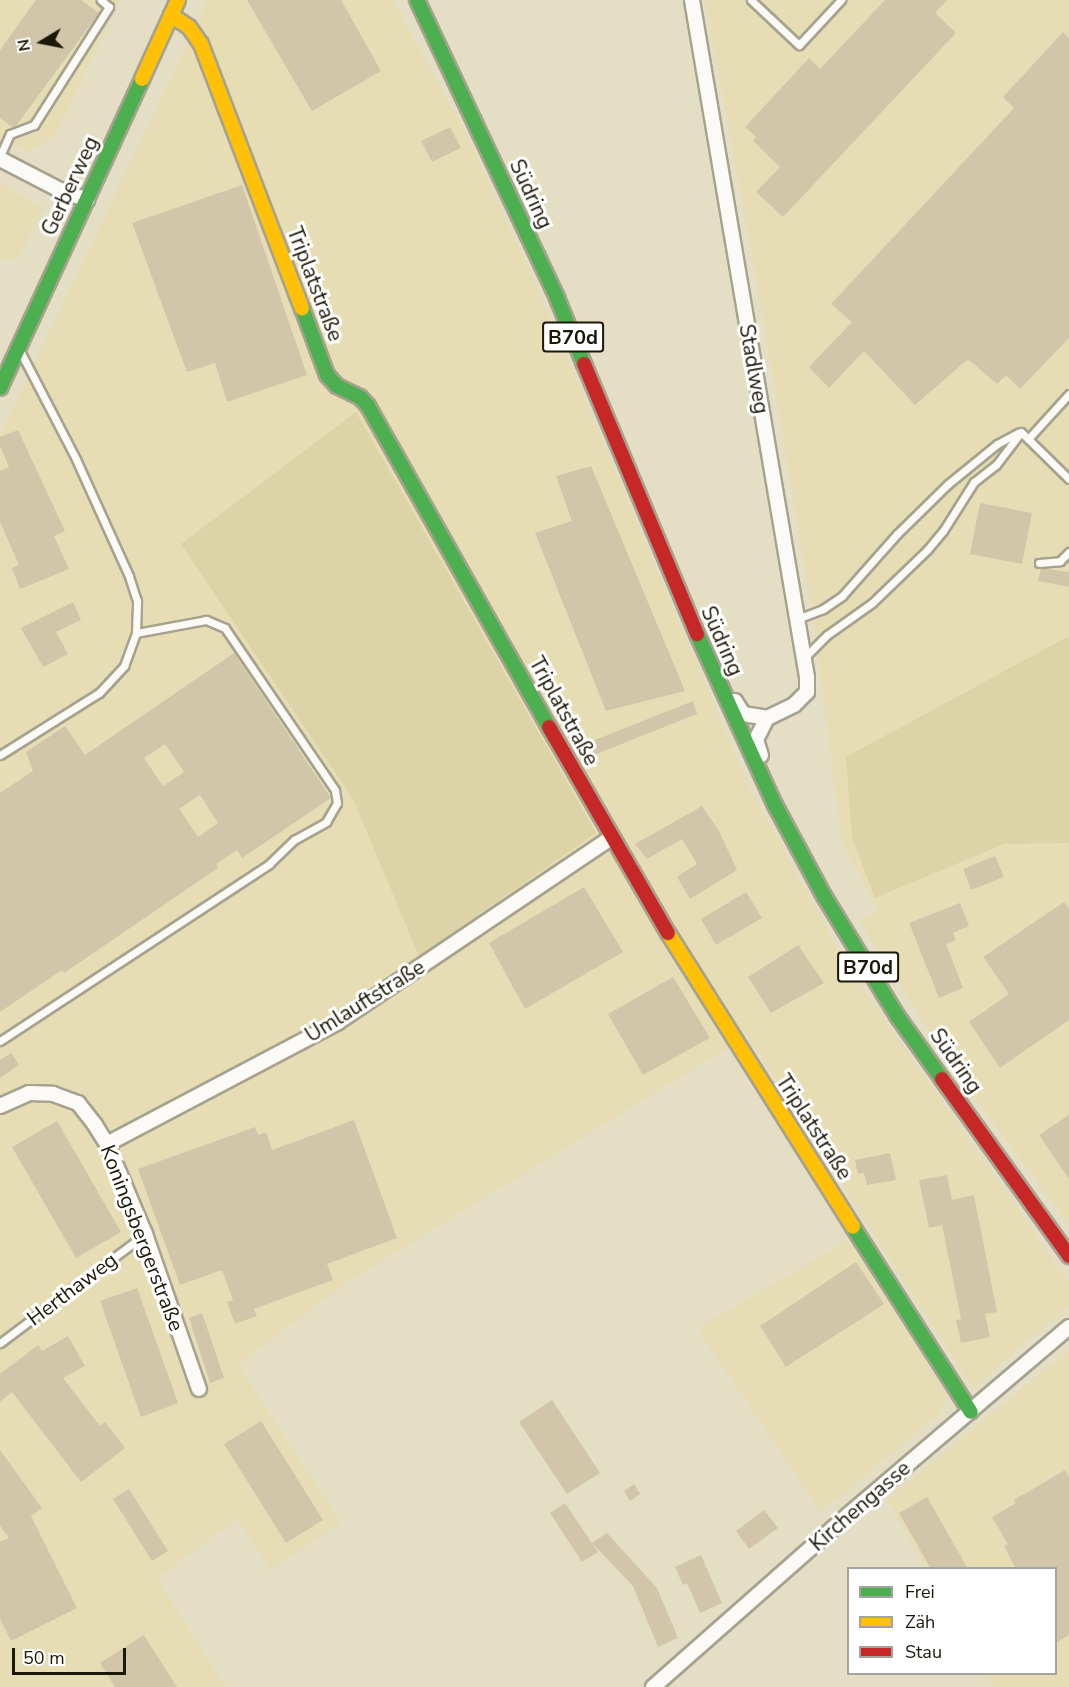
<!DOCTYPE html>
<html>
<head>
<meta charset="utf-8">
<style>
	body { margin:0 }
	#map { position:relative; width:1069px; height:1687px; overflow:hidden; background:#e3dec4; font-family:"Nunito Sans",sans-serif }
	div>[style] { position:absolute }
	.built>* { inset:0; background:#e6ddb4 }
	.green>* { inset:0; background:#dcd3a6 }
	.building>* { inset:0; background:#d2c6aa }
	.roads { filter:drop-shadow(2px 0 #a6a28e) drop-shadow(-2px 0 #a6a28e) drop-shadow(0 2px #a6a28e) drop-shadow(0 -2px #a6a28e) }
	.lane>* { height:7px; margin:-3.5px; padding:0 3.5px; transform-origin:3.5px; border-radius:3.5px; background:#fbfaf6 }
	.street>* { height:14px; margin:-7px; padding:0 7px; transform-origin:7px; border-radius:7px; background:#fbfaf6 }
	.fast>* { height:14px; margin:-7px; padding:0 7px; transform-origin:7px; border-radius:7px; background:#4caf50 }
	.slow>* { height:14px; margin:-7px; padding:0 7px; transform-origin:7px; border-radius:7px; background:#ffc107 }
	.jam>* { height:14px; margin:-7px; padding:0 7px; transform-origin:7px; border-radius:7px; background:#c62828 }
	span { translate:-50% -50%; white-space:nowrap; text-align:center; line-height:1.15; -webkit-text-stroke:6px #fff; paint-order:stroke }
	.shield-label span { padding:2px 4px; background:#fff; border:2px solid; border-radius:4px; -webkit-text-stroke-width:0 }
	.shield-label { font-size:20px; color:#1c1807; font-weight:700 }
	.street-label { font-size:21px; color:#1c1807 }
	.legend { position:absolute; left:847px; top:1567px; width:210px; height:108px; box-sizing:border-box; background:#fff; border:2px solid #a4a39c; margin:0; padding:8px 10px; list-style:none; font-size:18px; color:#1c1807 }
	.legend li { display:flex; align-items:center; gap:12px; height:30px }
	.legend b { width:30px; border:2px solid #a4a39c }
	.north { position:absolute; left:12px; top:12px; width:60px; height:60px; -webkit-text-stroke:4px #fff; paint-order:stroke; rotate:260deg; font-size:16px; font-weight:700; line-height:24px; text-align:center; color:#1c1807 }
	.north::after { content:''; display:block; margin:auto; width:21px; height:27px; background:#1c1807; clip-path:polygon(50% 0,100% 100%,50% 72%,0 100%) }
	.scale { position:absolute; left:12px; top:1648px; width:114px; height:27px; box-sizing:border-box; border:3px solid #1c1807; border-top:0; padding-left:8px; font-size:18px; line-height:21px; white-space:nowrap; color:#1c1807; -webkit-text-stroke:4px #fff; paint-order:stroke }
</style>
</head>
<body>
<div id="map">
	<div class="built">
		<div style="clip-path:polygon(0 0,120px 0,56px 135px,29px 152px,0 140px)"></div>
		<div style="clip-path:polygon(208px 0,393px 0,466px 134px,548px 312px,747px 783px,850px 971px,1069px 1282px,1069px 1305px,973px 1388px,747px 1036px,346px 1283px,238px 1365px,341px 1523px,270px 1569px,237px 1519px,157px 1578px,225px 1687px,0 1687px,0 435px)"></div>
		<div style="clip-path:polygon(705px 0,1069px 0,1069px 1224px,947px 1060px,860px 921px,878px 910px,842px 844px,812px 609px,754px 266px)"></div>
		<div style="clip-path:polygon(0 183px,43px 208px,19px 258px,0 261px)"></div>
		<div style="clip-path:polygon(848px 1240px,947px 1395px,940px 1413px,821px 1512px,697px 1329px)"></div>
		<div style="clip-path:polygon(1069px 1350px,1069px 1687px,994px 1687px,987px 1674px,1056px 1674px,1056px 1568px,926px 1568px,887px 1500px)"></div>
	</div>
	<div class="green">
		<div style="clip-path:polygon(356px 412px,596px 833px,419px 956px,353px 799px,181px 544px)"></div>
		<div style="clip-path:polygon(1069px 636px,1069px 843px,1004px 844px,875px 898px,852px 837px,846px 757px)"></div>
	</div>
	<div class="building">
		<div style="clip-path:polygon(36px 0,81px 0,99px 13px,16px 126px,12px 127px,0 118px,0 50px)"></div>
		<div style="clip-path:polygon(247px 0,341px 0,381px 71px,312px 111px)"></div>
		<div style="clip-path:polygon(885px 0,947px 0,935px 13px,956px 33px,783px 217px,756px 192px,780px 167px,753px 141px,756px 137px,745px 127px,809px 58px,820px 69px)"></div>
		<div style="clip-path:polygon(1063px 32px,1069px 38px,1069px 338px,1020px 389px,1006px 375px,997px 384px,968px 359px,915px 405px,864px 351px,829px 388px,809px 367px,852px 322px,831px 304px,1014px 108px,1003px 97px)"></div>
		<div style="clip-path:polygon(450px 127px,461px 148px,432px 162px,421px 141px)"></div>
		<div style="clip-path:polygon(242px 185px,307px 375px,227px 402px,215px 363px,187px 372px,132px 223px)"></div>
		<div style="clip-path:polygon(18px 430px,65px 531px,54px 536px,69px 569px,20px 589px,12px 568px,19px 565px,0 522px,0 471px,9px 467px,0 446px,0 437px)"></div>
		<div style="clip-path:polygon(591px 466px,685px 691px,606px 711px,535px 533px,572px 521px,556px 476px)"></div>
		<div style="clip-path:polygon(980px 503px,1032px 513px,1022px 564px,970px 554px)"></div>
		<div style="clip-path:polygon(1041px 568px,1069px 572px,1069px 587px,1038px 581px)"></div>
		<div style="clip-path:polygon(73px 602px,81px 620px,56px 632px,68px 654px,43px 667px,21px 628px)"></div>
		<div style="clip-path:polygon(evenodd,234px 653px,331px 798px,242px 858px,237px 850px,216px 864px,218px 868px,64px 973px,62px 970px,0 1012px,0 793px,33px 771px,26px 752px,65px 726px,85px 755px,234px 653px,165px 744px,184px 772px,163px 786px,144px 758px,165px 744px,234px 653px,200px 795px,218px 823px,198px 837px,179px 809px,200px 795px)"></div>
		<div style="clip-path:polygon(693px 701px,697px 714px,594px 755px,590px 742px)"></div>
		<div style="clip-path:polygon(702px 806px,719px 831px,737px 870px,690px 899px,677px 877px,697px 864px,682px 839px,647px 859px,635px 844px)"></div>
		<div style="clip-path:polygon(995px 856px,1004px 877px,971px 890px,963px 869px)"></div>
		<div style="clip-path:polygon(584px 887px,623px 952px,525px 1009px,489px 943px)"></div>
		<div style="clip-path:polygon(746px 892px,762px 918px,716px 945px,701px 919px)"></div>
		<div style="clip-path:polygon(1064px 902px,1069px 909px,1069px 1020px,1000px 1068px,969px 1022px,1009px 994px,983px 957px)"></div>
		<div style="clip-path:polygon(960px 903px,969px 926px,953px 933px,956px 940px,946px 944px,963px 988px,939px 998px,909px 923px)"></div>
		<div style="clip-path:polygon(798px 945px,824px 983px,771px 1013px,748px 977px)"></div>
		<div style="clip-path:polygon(673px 977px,710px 1038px,643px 1075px,608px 1014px)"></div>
		<div style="clip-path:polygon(11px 1053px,19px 1065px,0 1078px,0 1060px)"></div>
		<div style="clip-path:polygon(1069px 1115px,1069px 1179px,1039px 1135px)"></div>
		<div style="clip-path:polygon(354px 1120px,397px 1238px,327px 1264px,333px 1280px,254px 1309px,257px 1316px,235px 1324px,227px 1302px,233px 1300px,222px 1270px,180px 1285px,138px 1169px,255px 1127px,258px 1135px,266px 1132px,272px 1150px)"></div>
		<div style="clip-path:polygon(57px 1121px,121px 1232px,76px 1258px,12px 1147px)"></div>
		<div style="clip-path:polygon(890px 1153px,896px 1180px,867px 1185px,864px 1173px,858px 1174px,855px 1160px)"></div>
		<div style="clip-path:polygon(947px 1175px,952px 1200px,974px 1195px,997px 1312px,985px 1314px,990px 1337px,961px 1343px,956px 1320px,961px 1319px,942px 1225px,929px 1228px,919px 1180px)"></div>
		<div style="clip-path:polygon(856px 1262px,884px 1304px,786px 1367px,760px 1326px)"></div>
		<div style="clip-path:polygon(137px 1288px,178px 1403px,141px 1417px,100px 1301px)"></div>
		<div style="clip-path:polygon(202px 1313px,224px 1378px,210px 1383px,189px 1318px)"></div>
		<div style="clip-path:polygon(68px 1336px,85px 1366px,63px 1378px,100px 1426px,105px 1422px,125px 1448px,81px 1482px,12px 1392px,0 1402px,0 1374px,38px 1345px,42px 1351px)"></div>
		<div style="clip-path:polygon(552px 1400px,600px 1473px,567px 1494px,519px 1422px)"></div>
		<div style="clip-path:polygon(261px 1421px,323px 1520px,286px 1543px,224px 1444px)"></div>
		<div style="clip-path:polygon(0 1450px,42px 1508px,31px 1516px,77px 1608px,11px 1641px,0 1619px,0 1542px,9px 1538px,0 1526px)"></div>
		<div style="clip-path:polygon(1065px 1470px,1069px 1477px,1069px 1635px,1056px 1643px,1056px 1569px,1016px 1569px,1004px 1546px,1008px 1544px,992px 1517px,1016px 1503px,1014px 1500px)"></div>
		<div style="clip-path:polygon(634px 1484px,640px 1494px,630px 1501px,624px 1491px)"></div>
		<div style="clip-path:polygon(129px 1489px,168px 1551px,152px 1561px,113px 1499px)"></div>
		<div style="clip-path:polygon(927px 1497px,968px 1569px,931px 1569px,899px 1513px)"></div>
		<div style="clip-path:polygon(565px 1503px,598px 1552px,582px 1562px,550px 1513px)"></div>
		<div style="clip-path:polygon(764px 1510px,778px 1528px,749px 1549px,736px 1531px)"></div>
		<div style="clip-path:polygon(607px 1533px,657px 1588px,678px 1638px,658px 1647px,633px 1586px,592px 1543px)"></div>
		<div style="clip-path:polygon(701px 1555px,722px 1603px,700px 1613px,687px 1583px,683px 1585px,675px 1567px)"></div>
		<div style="clip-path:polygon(144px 1635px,177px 1687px,115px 1687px,100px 1663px)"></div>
	</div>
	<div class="roads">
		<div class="lane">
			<div style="left:751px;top:0;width:66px;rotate:43.2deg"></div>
			<div style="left:799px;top:45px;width:62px;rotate:-47deg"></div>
			<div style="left:0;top:156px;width:24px;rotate:-66deg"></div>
			<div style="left:10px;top:134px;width:26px;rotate:-21deg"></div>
			<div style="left:34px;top:125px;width:140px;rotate:-57.6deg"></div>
			<div style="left:109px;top:7px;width:11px;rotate:-139deg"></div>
			<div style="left:1021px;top:432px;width:67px;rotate:44.4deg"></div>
			<div style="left:1028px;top:439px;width:61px;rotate:-47.7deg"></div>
			<div style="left:1039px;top:563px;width:21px;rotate:-5deg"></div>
			<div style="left:1060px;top:561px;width:13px;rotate:-45deg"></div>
			<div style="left:797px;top:619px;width:28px;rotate:-21deg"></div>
			<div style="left:823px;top:609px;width:23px;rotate:-34deg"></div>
			<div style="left:842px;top:596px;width:83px;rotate:-48.4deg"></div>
			<div style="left:897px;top:534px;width:71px;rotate:-44.4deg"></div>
			<div style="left:948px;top:484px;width:63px;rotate:-39.2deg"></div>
			<div style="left:997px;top:444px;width:24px;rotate:-28deg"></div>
			<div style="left:805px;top:657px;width:31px;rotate:-45deg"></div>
			<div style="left:827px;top:635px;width:55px;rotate:-35.4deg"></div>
			<div style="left:872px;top:603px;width:76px;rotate:-43.9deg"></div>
			<div style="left:927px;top:550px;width:25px;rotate:-50deg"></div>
			<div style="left:943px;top:531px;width:58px;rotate:-57.7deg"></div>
			<div style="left:974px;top:482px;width:28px;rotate:-38deg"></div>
			<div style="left:996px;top:465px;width:41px;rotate:-52.9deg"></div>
			<div style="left:0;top:755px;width:117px;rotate:-32.1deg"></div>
			<div style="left:99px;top:693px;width:37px;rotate:-47deg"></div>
			<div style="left:124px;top:666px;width:35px;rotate:-70deg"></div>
			<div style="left:136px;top:633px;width:32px;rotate:-88deg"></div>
			<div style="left:137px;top:601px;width:26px;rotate:-108deg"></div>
			<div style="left:129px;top:576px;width:128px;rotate:-114.4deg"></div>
			<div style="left:76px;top:459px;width:119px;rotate:-117.4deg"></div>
			<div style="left:0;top:1041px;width:322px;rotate:-33.3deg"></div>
			<div style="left:269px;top:864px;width:35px;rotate:-44deg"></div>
			<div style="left:294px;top:840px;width:37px;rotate:-29deg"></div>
			<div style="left:326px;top:822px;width:22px;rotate:-60deg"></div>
			<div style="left:337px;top:803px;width:13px;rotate:-99deg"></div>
			<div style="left:335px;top:790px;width:196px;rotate:-124.2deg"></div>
			<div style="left:225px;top:628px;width:21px;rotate:-157deg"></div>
			<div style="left:206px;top:620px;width:71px;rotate:169.5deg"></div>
			<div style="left:0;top:1343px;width:181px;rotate:-36.9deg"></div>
		</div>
		<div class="street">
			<div style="left:692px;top:0;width:687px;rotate:80.36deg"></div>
			<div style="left:807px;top:677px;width:15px;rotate:90deg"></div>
			<div style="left:807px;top:692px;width:18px;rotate:135deg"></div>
			<div style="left:794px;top:705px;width:30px;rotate:154deg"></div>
			<div style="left:767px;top:718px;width:25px;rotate:117deg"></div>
			<div style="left:756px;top:740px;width:16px;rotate:72deg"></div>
			<div style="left:0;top:159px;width:68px;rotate:27.3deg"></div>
			<div style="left:60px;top:190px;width:29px;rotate:20deg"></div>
			<div style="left:735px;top:701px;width:15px;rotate:58deg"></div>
			<div style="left:743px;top:714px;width:24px;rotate:9deg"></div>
			<div style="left:0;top:1106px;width:32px;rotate:-24deg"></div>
			<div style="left:29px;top:1093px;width:24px;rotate:2deg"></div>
			<div style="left:53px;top:1094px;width:27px;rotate:20deg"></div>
			<div style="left:78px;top:1103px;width:28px;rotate:52deg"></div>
			<div style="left:95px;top:1125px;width:22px;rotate:58deg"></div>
			<div style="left:107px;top:1144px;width:98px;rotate:67.1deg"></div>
			<div style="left:145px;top:1234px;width:164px;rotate:70.8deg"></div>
			<div style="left:107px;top:1144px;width:261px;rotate:-27.8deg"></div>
			<div style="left:338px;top:1022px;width:329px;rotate:-34deg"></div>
			<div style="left:653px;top:1687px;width:260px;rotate:-41.4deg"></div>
			<div style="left:848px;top:1515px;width:290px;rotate:-40.4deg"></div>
		</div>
		<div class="fast">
			<div style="left:417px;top:0;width:329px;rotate:64.8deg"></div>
			<div style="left:557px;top:298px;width:71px;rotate:67.8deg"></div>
			<div style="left:302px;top:308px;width:72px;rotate:69.5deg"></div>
			<div style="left:327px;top:375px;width:15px;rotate:48deg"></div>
			<div style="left:337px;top:386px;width:25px;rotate:26deg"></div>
			<div style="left:360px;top:397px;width:12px;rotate:48deg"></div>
			<div style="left:368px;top:406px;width:369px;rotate:60.6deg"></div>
			<div style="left:0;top:388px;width:340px;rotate:-65.3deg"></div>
			<div style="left:697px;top:634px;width:188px;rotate:65.5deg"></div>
			<div style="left:775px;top:805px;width:103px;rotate:61.7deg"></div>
			<div style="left:824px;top:896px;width:142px;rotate:58.6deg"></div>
			<div style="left:898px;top:1017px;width:76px;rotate:54.6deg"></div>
			<div style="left:853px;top:1227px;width:219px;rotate:57.5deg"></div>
		</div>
		<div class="slow">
			<div style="left:171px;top:15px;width:22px;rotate:34deg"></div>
			<div style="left:189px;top:27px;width:21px;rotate:55deg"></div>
			<div style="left:201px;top:44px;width:283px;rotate:69.1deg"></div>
			<div style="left:142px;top:79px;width:87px;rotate:-65.5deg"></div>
			<div style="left:668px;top:933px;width:347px;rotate:57.8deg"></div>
		</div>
		<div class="jam">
			<div style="left:584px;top:364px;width:293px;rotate:67.3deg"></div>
			<div style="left:549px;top:727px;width:238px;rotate:60deg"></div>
			<div style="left:942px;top:1079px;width:218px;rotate:54.3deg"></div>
		</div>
	</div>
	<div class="shield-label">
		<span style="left:573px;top:337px">B70d</span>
		<span style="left:868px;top:967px">B70d</span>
	</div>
	<div class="street-label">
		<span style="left:70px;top:186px;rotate:-65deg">Gerberweg</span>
		<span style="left:531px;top:194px;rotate:65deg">Südring</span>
		<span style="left:315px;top:284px;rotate:69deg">Triplatstraße</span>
		<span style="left:754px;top:369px;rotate:80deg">Stadlweg</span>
		<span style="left:722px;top:641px;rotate:66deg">Südring</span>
		<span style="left:564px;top:711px;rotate:61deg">Triplatstraße</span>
		<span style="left:365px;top:1001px;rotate:-32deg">Umlauftstraße</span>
		<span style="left:956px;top:1061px;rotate:55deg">Südring</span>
		<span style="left:814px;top:1127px;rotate:57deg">Triplatstraße</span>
		<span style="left:142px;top:1238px;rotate:69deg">Koningsbergerstraße</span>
		<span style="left:72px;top:1289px;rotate:-37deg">Herthaweg</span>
		<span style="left:860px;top:1506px;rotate:-41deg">Kirchengasse</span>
	</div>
	<ul class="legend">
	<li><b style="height:8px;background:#4caf50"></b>Frei</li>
	<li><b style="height:8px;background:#ffc107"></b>Zäh</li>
	<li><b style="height:8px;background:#c62828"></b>Stau</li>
	</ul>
	<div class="north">N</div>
	<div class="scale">50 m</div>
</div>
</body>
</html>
